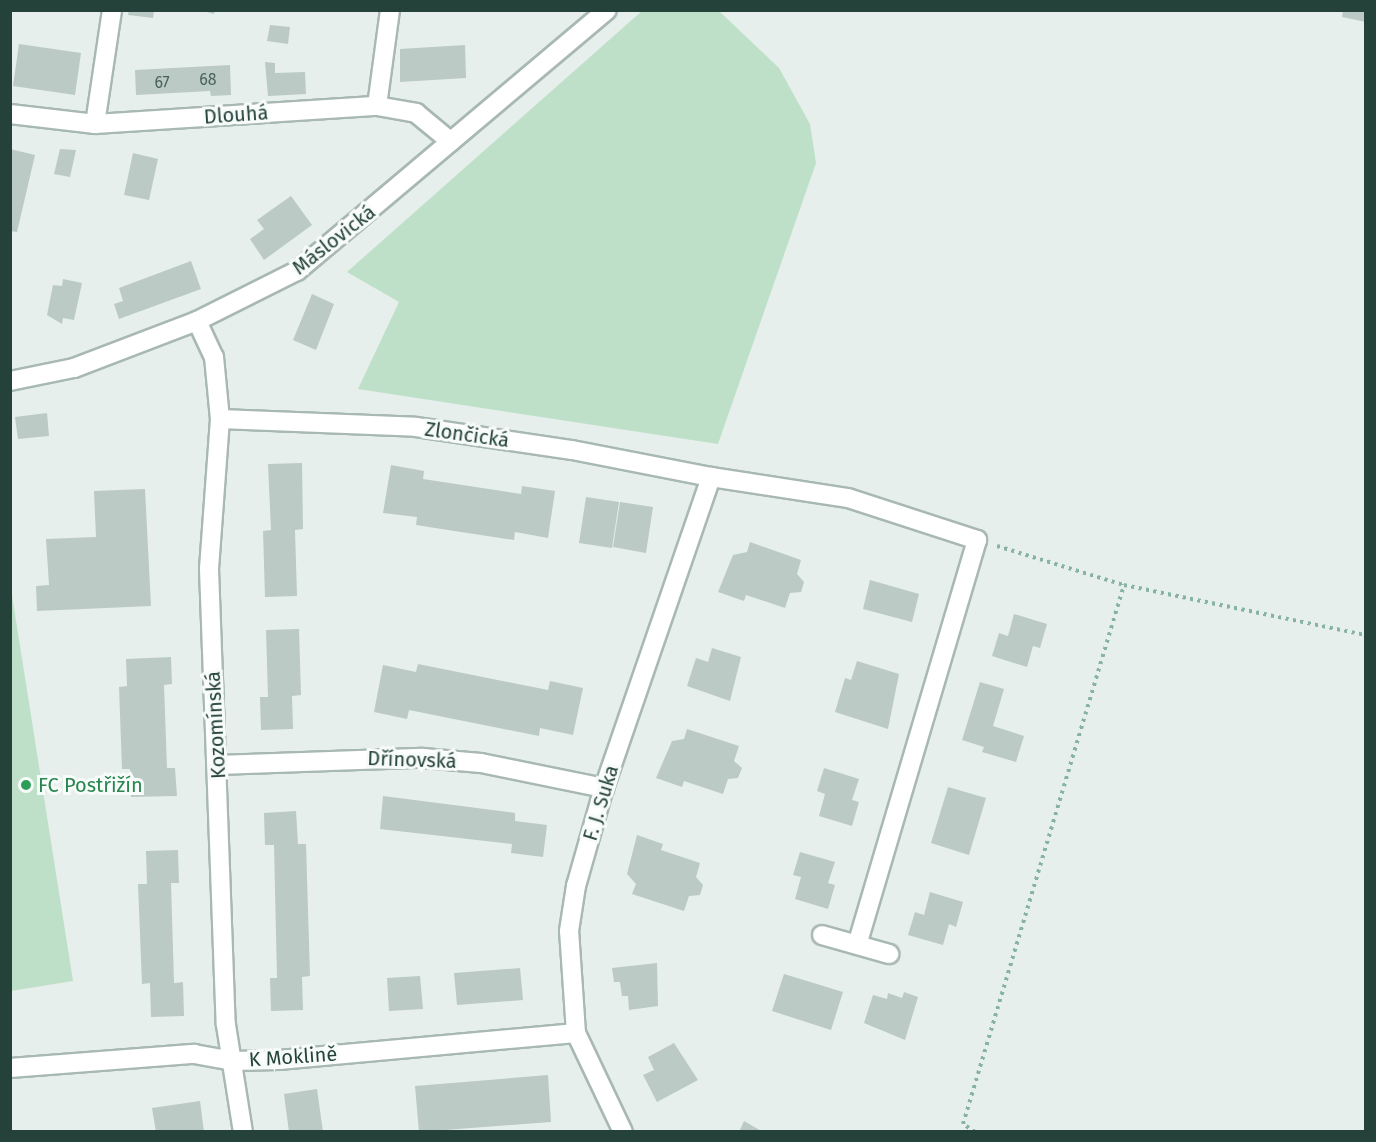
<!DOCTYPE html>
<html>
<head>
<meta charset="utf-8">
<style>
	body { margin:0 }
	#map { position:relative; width:1376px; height:1142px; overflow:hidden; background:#e6efeb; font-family:"Fira Sans",sans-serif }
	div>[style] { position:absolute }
	.green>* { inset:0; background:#bfe0c8 }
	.building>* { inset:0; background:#bbcac4 }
	.path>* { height:4px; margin-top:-2px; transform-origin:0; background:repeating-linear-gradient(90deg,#86b3a5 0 3px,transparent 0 7.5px) }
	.roads { filter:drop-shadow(2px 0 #a8b8b2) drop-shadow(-2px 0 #a8b8b2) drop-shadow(0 2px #a8b8b2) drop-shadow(0 -2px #a8b8b2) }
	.minor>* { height:18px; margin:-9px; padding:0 9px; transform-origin:9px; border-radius:9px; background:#fff }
	.tertiary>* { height:18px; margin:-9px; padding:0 9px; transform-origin:9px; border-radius:9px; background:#fff }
	.dots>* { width:16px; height:16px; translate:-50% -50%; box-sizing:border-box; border:3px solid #f7fbf9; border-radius:50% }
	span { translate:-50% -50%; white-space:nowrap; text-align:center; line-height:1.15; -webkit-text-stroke:6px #f7fbf9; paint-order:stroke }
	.number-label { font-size:16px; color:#4a645c }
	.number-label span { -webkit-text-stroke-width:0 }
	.street-label { font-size:20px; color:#24423a }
	.leisure-label { font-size:20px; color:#27864d }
	.left { translate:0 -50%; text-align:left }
	.frame { position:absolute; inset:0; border:12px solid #24423a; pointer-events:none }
</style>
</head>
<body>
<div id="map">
	<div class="green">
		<div style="clip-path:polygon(643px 10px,719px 11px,779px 68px,810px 124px,816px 163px,718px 444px,358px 389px,399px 302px,347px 272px)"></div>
		<div style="clip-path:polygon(11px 589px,73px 981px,11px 991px,10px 991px)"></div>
	</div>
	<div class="building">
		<div style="clip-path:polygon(129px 10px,154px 10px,153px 18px,128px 15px)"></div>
		<div style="clip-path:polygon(200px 10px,215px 10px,214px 14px)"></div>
		<div style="clip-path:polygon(1343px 10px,1366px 10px,1366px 22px,1342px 17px)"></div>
		<div style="clip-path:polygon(270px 25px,290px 27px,288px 44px,267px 41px)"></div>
		<div style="clip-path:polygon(19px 44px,81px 53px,75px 95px,13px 86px)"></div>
		<div style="clip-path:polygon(465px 45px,466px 78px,400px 82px,400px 49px)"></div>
		<div style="clip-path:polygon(265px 62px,275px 63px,275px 73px,305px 72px,306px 94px,268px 96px)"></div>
		<div style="clip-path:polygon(230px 65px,231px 95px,211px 96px,210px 91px,136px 95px,135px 70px)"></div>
		<div style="clip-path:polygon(10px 149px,35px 155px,17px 232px,10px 231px)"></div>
		<div style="clip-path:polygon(60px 149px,76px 150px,70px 177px,54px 174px)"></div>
		<div style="clip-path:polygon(133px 153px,158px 159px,149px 200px,124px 195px)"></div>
		<div style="clip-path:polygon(291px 196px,312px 225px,264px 260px,250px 239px,264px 229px,257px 220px)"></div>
		<div style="clip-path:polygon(191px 261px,201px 289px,119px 319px,114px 304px,123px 301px,119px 288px)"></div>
		<div style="clip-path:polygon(63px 279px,82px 283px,74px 320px,63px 318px,62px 324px,47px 315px,53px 285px,62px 286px)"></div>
		<div style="clip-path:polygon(312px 294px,334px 304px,316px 350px,293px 340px)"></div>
		<div style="clip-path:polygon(47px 413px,49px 436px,18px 439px,15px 417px)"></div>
		<div style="clip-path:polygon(302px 463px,303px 529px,295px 530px,297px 596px,265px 597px,263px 531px,271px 530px,268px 464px)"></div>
		<div style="clip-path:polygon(391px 465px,424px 471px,423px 479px,456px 484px,521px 494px,522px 486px,555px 491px,548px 538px,515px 532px,514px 540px,448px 530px,416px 525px,417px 517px,383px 513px)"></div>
		<div style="clip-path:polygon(145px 489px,151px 606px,37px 611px,36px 586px,49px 585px,46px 539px,96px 537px,94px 491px)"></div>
		<div style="clip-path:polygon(586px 497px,619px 502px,612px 548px,579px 543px)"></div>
		<div style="clip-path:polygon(620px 502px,653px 507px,646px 553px,613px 547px)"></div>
		<div style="clip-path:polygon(750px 542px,801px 560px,797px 574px,804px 582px,801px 592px,790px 593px,785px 608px,746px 595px,744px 601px,718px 592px,733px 555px,747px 552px)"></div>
		<div style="clip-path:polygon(870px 580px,919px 594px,912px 622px,863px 609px)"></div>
		<div style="clip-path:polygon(1014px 614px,1047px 624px,1040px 648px,1033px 646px,1027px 667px,992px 656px,999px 633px,1008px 636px)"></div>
		<div style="clip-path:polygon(299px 629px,301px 695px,292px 696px,293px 729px,261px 730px,260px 697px,268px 697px,266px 630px)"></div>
		<div style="clip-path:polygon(712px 648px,741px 657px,730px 701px,687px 686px,696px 658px,708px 662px)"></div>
		<div style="clip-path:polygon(171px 657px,172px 684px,164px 685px,167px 768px,175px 768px,177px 796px,131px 797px,130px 769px,122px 769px,119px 687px,127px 686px,126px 659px)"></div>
		<div style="clip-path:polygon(857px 661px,899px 674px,888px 729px,835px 712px,845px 678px,851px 680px)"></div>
		<div style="clip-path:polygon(418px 664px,548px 690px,550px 681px,583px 688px,573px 735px,540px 728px,539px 736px,409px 710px,407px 719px,374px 712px,383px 665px,416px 672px)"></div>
		<div style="clip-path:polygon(980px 682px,1004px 689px,993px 726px,1024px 736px,1016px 762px,982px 752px,984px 747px,962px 740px)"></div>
		<div style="clip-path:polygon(687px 729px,739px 746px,734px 761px,742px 768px,738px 778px,728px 779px,723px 794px,684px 781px,682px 787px,656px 778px,672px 741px,684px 739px)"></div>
		<div style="clip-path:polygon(824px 768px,859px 779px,852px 800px,859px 802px,852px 826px,819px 816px,825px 794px,817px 791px)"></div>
		<div style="clip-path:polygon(948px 787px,986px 798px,969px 855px,931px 843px)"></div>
		<div style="clip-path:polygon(383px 796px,515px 813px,515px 821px,547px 825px,543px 857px,511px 853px,512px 844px,380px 829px)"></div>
		<div style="clip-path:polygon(296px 811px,298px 844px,306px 844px,310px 976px,302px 977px,303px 1010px,271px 1011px,270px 978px,277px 978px,274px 845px,265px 845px,264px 813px)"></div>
		<div style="clip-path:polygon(637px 835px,663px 844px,661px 850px,700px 863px,696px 877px,703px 885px,700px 895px,689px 896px,684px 911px,632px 894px,636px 884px,627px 874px)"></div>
		<div style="clip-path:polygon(178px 850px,179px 883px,171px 883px,174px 983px,183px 982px,184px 1016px,151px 1017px,150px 983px,142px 984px,138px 884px,147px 884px,146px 851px)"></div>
		<div style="clip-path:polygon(800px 852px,835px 862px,828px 883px,835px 885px,828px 909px,795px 899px,801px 877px,793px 875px)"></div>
		<div style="clip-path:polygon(930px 892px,963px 902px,956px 927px,949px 924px,943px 945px,908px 935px,915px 912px,924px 915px)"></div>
		<div style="clip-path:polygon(657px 963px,658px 1006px,629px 1010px,628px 996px,622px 996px,620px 982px,614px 982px,612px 968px)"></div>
		<div style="clip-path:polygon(520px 968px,523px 1000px,457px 1005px,454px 973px)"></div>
		<div style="clip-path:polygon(784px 974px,843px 992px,831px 1030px,772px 1011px)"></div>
		<div style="clip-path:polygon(420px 976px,423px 1009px,389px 1011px,387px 978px)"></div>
		<div style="clip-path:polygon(904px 992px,918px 997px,905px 1040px,864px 1023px,873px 995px,887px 999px,888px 993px,902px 998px)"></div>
		<div style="clip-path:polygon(674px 1043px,698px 1080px,657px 1102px,643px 1075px,654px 1070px,648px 1057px)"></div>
		<div style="clip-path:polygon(548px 1075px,551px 1122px,419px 1132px,415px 1086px)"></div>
		<div style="clip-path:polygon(317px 1089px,323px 1132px,289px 1132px,284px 1094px)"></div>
		<div style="clip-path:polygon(200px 1101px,204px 1132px,156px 1132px,152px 1108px)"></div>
		<div style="clip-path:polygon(744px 1121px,763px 1132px,739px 1132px)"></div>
	</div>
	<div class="path">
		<div style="left:997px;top:546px;width:133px;rotate:17.1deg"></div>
		<div style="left:1124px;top:585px;width:247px;rotate:11.7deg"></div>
		<div style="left:975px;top:1132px;width:14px;rotate:-146deg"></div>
		<div style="left:963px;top:1124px;width:563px;rotate:-73.37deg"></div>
	</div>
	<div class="roads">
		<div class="minor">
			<div style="left:377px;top:106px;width:97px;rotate:-82.3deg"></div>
			<div style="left:10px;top:114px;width:86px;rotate:6.7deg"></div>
			<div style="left:95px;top:124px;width:283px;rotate:-3.7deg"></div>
			<div style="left:377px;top:106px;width:40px;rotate:10deg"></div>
			<div style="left:416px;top:113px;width:45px;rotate:39.6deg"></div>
			<div style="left:95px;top:124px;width:115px;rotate:-81.5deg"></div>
			<div style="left:197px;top:321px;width:40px;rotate:65deg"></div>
			<div style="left:214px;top:357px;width:62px;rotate:84.5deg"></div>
			<div style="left:220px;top:419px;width:150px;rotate:94.2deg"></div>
			<div style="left:209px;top:569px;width:456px;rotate:87.9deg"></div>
			<div style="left:226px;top:1025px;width:108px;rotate:81deg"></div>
			<div style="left:220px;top:419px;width:196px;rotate:2.3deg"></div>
			<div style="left:416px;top:427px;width:158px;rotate:8.4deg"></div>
			<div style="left:572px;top:450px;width:142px;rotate:11deg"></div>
			<div style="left:711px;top:477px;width:139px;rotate:8.7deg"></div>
			<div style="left:848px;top:498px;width:136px;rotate:18deg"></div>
			<div style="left:977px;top:540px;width:422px;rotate:106.5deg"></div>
			<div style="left:218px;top:765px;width:205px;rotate:-2deg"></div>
			<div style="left:423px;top:758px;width:58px;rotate:4.9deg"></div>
			<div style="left:481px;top:763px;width:126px;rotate:11.5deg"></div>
			<div style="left:822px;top:935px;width:70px;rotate:15.8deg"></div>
			<div style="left:10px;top:1068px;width:185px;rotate:-4.4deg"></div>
			<div style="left:194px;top:1054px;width:39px;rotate:10deg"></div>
			<div style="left:232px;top:1061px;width:47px;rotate:-1.2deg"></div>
			<div style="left:279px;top:1060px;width:298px;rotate:-5.2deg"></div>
			<div style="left:623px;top:1132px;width:110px;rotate:-115.4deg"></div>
			<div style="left:576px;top:1033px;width:102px;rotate:-93.9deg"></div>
			<div style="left:569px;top:931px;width:46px;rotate:-81.2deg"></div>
			<div style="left:576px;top:886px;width:102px;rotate:-74.1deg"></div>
			<div style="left:604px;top:788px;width:329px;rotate:-71deg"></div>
		</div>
		<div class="tertiary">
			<div style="left:10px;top:381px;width:65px;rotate:-11.5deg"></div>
			<div style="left:74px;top:368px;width:132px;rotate:-20.9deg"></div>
			<div style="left:197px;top:321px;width:112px;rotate:-26.6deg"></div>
			<div style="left:297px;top:271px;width:405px;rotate:-40.1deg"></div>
		</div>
	</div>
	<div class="dots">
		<div style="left:26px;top:785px;background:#2e9e5b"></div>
	</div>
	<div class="number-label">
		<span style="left:208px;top:80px">68</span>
		<span style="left:162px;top:83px">67</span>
	</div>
	<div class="street-label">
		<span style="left:236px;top:115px;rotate:-4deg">Dlouhá</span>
		<span style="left:334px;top:240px;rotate:-38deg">Máslovická</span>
		<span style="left:467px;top:435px;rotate:8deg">Zlončická</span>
		<span style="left:216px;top:725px;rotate:-93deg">Kozomínská</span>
		<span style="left:412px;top:760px;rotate:2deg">Dřínovská</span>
		<span style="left:601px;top:803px;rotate:-73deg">F. J. Suka</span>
		<span style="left:293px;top:1057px;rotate:-4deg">K Moklině</span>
	</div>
	<div class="leisure-label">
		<span class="left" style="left:38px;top:785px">FC Postřižín</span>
	</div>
	<div class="frame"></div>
</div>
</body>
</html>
